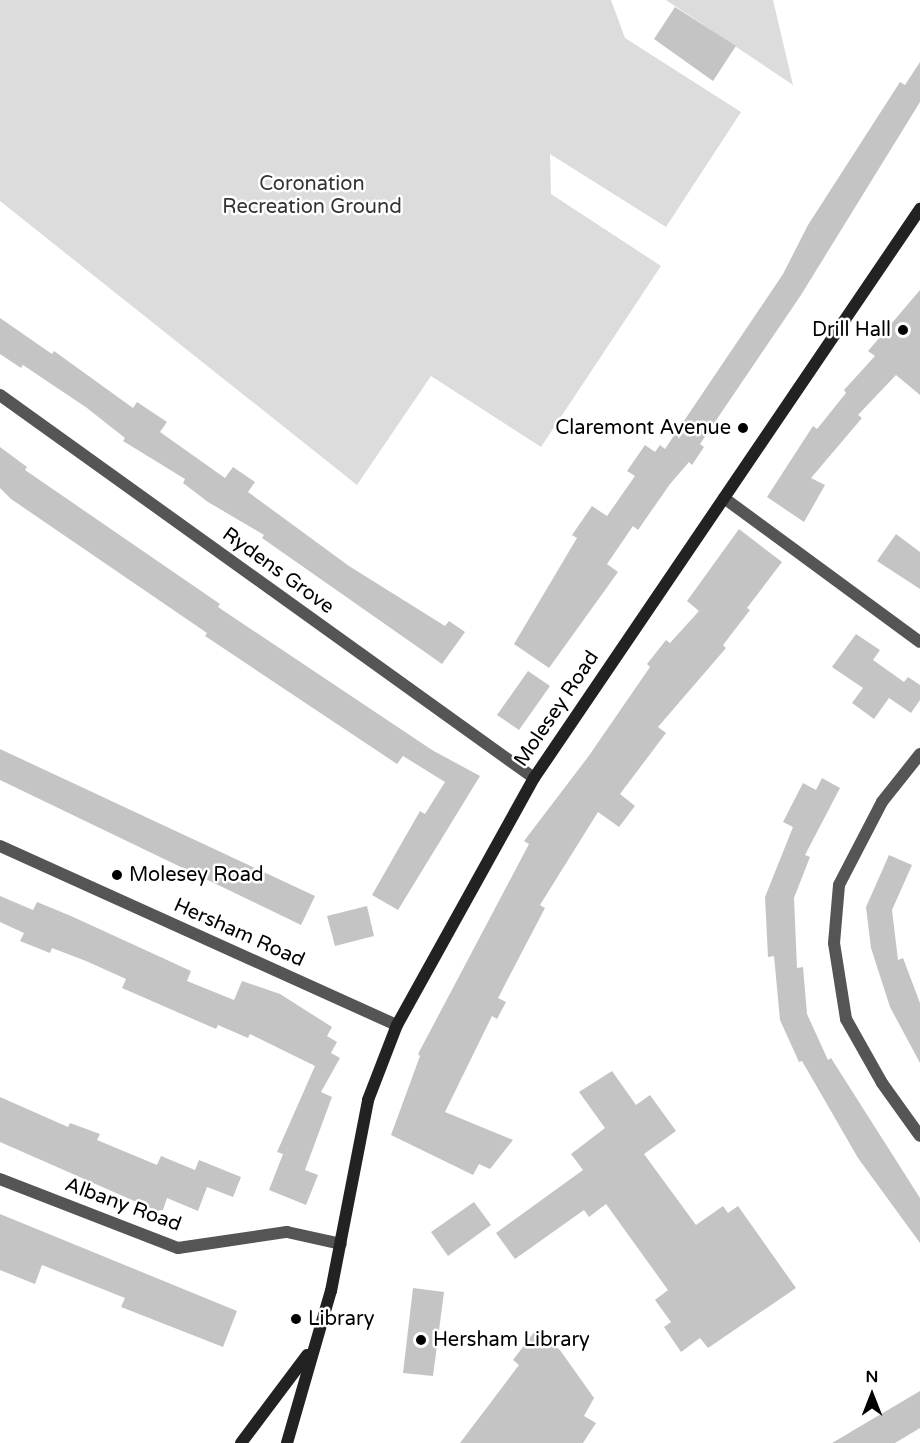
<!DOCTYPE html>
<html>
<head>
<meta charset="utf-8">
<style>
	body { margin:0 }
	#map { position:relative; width:920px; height:1443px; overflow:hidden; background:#fff; font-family:"Varela Round",sans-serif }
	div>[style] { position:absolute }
	.green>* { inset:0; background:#dcdcdc }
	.building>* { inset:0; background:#c4c4c4 }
	.street>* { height:12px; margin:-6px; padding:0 6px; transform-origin:6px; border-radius:6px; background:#555 }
	.secondary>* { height:12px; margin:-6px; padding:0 6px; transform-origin:6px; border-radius:6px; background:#222 }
	.dots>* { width:16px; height:16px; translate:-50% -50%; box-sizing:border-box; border:3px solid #fff; border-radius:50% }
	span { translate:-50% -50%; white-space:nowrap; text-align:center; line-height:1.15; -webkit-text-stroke:5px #fff; paint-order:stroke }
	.park-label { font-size:20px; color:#333 }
	.poi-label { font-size:20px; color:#000 }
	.right { translate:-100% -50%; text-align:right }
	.left { translate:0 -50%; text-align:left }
	.street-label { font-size:20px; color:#000 }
	.north { position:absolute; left:842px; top:1365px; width:60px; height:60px; -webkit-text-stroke:4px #fff; paint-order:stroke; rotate:0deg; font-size:16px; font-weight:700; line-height:24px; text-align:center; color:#000 }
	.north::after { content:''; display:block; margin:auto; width:21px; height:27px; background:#000; clip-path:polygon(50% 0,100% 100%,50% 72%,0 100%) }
</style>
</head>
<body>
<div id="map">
	<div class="green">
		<div style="clip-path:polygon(0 0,611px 0,625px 38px,741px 112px,666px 227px,550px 154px,551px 194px,661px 266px,541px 447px,431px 376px,357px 485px,0 201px)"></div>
		<div style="clip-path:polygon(666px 0,773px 0,793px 85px)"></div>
	</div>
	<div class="building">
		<div style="clip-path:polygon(675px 7px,736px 46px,713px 81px,654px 39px)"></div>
		<div style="clip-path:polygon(920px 62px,920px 102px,801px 295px,700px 444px,704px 447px,692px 465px,689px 462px,670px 484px,638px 530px,633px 526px,607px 564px,618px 572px,549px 668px,514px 644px,577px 538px,572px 535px,592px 506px,607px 516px,635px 476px,627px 471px,645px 445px,655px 452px,660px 445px,665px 449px,783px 274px,808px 225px,900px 82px,905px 85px)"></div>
		<div style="clip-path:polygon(920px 290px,920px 395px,896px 375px,858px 415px,862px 418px,811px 478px,825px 485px,804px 522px,767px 497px,813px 426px,817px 429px,846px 393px,844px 390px,875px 356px,868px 351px)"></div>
		<div style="clip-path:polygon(0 318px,52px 354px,54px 351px,133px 408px,137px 402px,167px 422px,160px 432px,225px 478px,233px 467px,255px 482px,248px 492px,349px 566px,445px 626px,449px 621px,465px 632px,442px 664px,262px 538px,264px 535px,208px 502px,183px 483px,185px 479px,123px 441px,125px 438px,87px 408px,23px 365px,21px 368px,0 354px)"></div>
		<div style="clip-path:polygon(0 447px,27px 467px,25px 470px,220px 604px,218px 607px,432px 750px,480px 776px,398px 910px,372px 895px,420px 811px,425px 814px,445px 782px,403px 756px,397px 764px,205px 636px,207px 633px,11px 499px,0 488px)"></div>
		<div style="clip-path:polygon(739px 529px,782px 562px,747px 608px,750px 610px,723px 645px,726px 648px,658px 727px,666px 733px,620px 794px,635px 806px,619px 827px,598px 812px,540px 905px,545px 908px,498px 998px,506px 1002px,497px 1019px,492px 1016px,445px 1112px,513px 1140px,490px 1169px,479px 1164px,473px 1175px,391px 1135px,420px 1056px,418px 1054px,529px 844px,524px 841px,588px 757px,650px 667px,647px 664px,666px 640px,670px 643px,699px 611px,687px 601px)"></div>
		<div style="clip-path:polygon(896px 534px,920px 552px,920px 589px,877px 561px)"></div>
		<div style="clip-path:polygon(856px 634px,880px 650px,873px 660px,904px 682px,908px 677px,920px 685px,920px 700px,911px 713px,889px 698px,874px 719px,852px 703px,863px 688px,832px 667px)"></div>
		<div style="clip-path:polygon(528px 671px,550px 686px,519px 730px,497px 715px)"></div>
		<div style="clip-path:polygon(0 749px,315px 896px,301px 925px,0 780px)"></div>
		<div style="clip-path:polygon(822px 778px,840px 788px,805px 855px,810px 857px,794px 898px,797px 968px,803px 967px,807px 1014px,828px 1060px,831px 1058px,920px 1198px,920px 1243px,858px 1158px,802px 1061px,799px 1062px,780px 1020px,774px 956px,768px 957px,765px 897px,793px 827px,783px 822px,803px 783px,816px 790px)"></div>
		<div style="clip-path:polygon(889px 855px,912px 865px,892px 910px,898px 960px,903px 958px,920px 1003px,920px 1063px,890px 1007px,871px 948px,866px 907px)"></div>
		<div style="clip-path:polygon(0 896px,33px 910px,37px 902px,71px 916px,191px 971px,187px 981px,234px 1000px,242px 981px,280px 994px,332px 1027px,327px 1036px,337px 1042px,331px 1053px,340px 1058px,321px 1092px,332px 1097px,305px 1170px,318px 1175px,306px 1205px,269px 1190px,283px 1154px,277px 1152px,315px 1066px,250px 1034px,248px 1038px,218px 1025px,216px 1029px,122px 988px,126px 979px,86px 961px,52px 948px,50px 953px,20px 941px,24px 933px,0 922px)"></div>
		<div style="clip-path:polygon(367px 906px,374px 936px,335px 946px,327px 916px)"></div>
		<div style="clip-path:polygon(612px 1071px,636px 1105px,650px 1095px,676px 1131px,644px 1154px,696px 1225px,723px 1206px,728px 1213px,738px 1206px,796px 1288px,708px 1348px,700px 1338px,681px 1352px,664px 1327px,671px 1322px,655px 1300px,668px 1290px,606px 1204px,589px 1217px,584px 1210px,515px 1259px,496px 1233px,583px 1170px,571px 1154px,605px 1128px,579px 1092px)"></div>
		<div style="clip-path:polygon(0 1097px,68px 1127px,70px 1123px,100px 1134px,97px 1140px,157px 1165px,161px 1156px,195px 1170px,199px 1160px,241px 1177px,233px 1197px,207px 1187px,198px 1211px,167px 1198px,163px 1210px,157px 1211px,0 1142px)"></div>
		<div style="clip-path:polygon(474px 1202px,491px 1225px,448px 1256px,431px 1232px)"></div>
		<div style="clip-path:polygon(0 1214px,237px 1311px,223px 1347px,121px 1307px,125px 1298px,42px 1265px,35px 1284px,0 1270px)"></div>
		<div style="clip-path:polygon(413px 1288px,444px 1292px,433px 1376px,403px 1373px)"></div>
		<div style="clip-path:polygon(535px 1331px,560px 1350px,594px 1398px,584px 1416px,596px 1423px,583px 1443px,460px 1443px,519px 1365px,513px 1360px)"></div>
		<div style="clip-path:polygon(920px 1391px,920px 1428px,895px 1443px,832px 1443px)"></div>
	</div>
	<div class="street">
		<div style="left:0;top:395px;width:657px;rotate:35.65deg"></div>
		<div style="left:724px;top:498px;width:243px;rotate:36.3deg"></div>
		<div style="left:920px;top:754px;width:61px;rotate:128.4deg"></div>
		<div style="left:882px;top:802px;width:93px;rotate:117.4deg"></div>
		<div style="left:839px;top:885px;width:58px;rotate:94.9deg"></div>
		<div style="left:834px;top:943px;width:77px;rotate:81deg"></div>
		<div style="left:846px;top:1019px;width:73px;rotate:60.6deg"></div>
		<div style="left:882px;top:1083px;width:65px;rotate:54.4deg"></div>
		<div style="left:0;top:846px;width:435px;rotate:24.3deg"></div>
		<div style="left:0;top:1179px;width:191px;rotate:21.2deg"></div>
		<div style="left:178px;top:1248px;width:110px;rotate:-8.4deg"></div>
		<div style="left:287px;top:1232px;width:55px;rotate:12.5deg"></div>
	</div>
	<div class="secondary">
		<div style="left:241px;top:1443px;width:110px;rotate:-53.1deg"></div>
		<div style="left:287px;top:1443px;width:158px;rotate:-73.9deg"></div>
		<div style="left:331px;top:1291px;width:195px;rotate:-79deg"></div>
		<div style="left:368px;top:1100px;width:80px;rotate:-68.9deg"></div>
		<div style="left:397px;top:1025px;width:282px;rotate:-61deg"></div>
		<div style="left:534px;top:778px;width:688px;rotate:-55.85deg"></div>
	</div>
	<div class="dots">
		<div style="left:903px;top:330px;background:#000"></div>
		<div style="left:743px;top:428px;background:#000"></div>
		<div style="left:117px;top:875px;background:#000"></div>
		<div style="left:296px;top:1319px;background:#000"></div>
		<div style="left:421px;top:1340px;background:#000"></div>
	</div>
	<div class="park-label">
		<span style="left:312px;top:196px">Coronation<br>Recreation Ground</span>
	</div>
	<div class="poi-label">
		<span class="right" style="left:891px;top:330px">Drill Hall</span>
		<span class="right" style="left:731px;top:428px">Claremont Avenue</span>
		<span class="left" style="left:129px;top:875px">Molesey Road</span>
		<span class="left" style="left:308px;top:1319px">Library</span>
		<span class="left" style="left:433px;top:1340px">Hersham Library</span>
	</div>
	<div class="street-label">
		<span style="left:278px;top:571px;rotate:36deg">Rydens Grove</span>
		<span style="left:557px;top:709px;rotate:-56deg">Molesey Road</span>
		<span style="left:239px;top:933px;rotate:24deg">Hersham Road</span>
		<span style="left:123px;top:1205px;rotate:20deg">Albany Road</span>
	</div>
	<div class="north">N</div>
</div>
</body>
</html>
